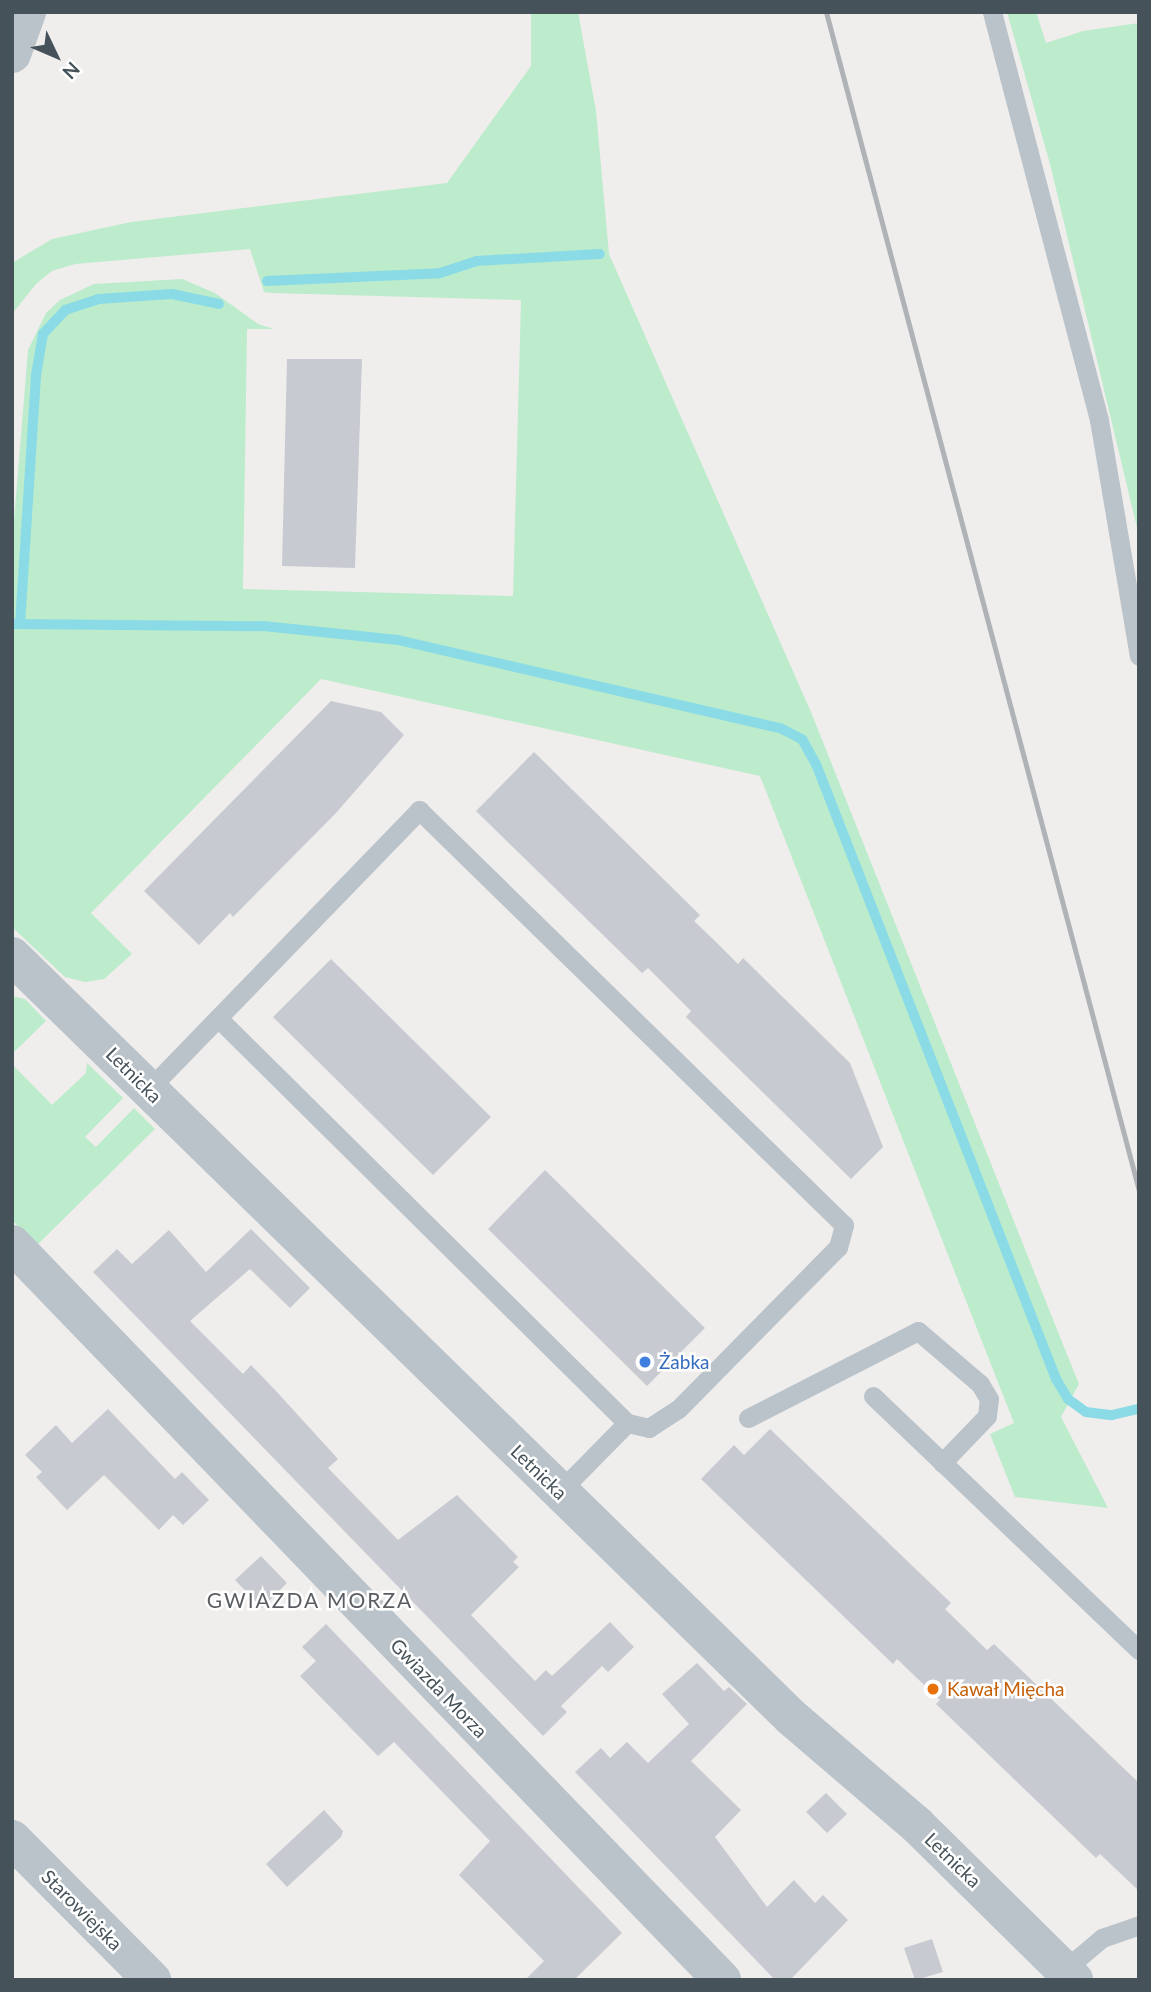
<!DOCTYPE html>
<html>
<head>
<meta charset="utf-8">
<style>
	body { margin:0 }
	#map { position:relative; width:1151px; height:1992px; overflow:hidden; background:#f0eded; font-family:Lato,sans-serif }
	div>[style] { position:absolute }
	.green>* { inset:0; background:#bceccb }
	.stream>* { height:10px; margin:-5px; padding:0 5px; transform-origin:5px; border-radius:5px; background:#8bdbe7 }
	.building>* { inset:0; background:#c7cad0 }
	.service>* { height:19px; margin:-9.5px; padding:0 9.5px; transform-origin:9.5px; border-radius:9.5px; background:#b9c3c9 }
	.minor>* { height:38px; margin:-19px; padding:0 19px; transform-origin:19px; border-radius:19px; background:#b9c3c9 }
	.rail>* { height:5px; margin:-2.5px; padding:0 2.5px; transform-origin:2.5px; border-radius:2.5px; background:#afb3b7 }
	.dots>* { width:19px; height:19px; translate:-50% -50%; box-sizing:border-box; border:4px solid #fff; border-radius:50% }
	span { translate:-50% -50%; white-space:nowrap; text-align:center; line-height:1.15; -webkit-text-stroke:5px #fff; paint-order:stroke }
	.street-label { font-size:19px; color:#465259 }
	.shop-label { font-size:19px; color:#366cbe }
	.left { translate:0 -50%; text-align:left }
	.food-label { font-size:19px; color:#c56008 }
	.neighbourhood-label { font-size:21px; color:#5a5e62; letter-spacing:2px }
	.frame { position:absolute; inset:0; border:14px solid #465259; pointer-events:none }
	.north { position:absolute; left:21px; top:21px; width:70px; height:70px; -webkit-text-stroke:5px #fff; paint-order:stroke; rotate:134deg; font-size:19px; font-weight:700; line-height:28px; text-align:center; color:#465259 }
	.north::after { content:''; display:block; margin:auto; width:24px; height:32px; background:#465259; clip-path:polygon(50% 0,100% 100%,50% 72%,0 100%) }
</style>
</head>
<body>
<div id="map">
	<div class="green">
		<div style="clip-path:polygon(531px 12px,578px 12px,596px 111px,609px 254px,811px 712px,1060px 1337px,1079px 1384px,1061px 1417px,1108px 1508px,1015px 1497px,990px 1434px,1014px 1423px,760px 776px,321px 679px,91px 913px,132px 954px,104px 979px,85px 982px,65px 977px,12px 927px,12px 545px,28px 350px,46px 313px,60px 300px,94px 284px,182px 279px,215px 293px,258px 324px,274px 329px,247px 329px,243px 589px,513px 596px,521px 300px,273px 293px,264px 292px,250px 249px,75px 264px,52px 271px,36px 284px,12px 314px,12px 263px,52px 239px,131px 222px,447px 183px,531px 66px)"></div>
		<div style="clip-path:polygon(1007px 12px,1036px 12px,1046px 43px,1083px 31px,1139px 23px,1139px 536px,1050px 164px)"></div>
		<div style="clip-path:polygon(12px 996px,25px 999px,46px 1021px,12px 1054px)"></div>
		<div style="clip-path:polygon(87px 1063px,123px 1098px,85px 1137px,96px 1147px,134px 1108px,155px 1129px,37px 1245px,12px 1220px,12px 1064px,52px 1105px,86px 1073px)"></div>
	</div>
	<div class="stream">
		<div style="left:267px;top:281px;width:173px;rotate:-2.6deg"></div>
		<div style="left:440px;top:273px;width:38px;rotate:-18deg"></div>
		<div style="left:476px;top:261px;width:124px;rotate:-3.2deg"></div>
		<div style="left:12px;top:624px;width:251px;rotate:0.5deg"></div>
		<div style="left:263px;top:626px;width:136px;rotate:5.9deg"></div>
		<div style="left:398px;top:640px;width:392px;rotate:13deg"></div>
		<div style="left:780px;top:728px;width:25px;rotate:27deg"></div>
		<div style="left:802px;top:739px;width:29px;rotate:61deg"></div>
		<div style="left:816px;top:764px;width:660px;rotate:68.68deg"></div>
		<div style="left:1056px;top:1379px;width:23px;rotate:59deg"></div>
		<div style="left:1068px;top:1399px;width:22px;rotate:36deg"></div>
		<div style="left:1086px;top:1412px;width:26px;rotate:7deg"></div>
		<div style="left:1112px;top:1415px;width:28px;rotate:-13deg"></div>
		<div style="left:20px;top:624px;width:250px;rotate:-86.3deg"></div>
		<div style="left:36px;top:375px;width:42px;rotate:-80.3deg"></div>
		<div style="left:43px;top:334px;width:33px;rotate:-47deg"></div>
		<div style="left:65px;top:310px;width:35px;rotate:-18deg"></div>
		<div style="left:98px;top:299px;width:74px;rotate:-3.9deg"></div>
		<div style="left:172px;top:294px;width:48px;rotate:12deg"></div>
	</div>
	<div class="building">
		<div style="clip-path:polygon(287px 359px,362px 359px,355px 568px,282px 566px)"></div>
		<div style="clip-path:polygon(331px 701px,381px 712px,404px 735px,336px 813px,233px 917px,230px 913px,199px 945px,144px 891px)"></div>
		<div style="clip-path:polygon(534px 752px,700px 915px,694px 921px,716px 942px,738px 964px,743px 958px,850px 1063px,883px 1147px,851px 1179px,686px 1017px,691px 1011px,648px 968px,642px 973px,476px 811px)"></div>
		<div style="clip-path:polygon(331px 959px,491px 1117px,433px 1175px,273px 1017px)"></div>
		<div style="clip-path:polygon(545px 1170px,705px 1328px,647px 1386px,488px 1229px)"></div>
		<div style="clip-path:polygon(251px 1229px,310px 1288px,290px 1308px,250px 1269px,190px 1321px,243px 1374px,251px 1365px,276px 1391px,338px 1459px,328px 1468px,398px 1540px,457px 1495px,518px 1557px,513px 1562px,519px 1567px,471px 1615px,535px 1681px,546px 1670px,552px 1676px,610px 1622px,634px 1647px,608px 1672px,602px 1666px,561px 1706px,567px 1712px,543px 1736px,93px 1272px,117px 1249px,132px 1264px,169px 1230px,206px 1272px)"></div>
		<div style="clip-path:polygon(108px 1409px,175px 1479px,182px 1472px,209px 1500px,183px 1525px,173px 1515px,159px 1530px,104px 1475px,67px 1510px,36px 1477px,42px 1472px,25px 1455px,56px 1425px,72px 1443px)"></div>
		<div style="clip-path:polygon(770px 1429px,951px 1603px,945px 1609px,987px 1650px,994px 1644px,1139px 1783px,1139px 1891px,1100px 1854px,1096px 1858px,936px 1704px,940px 1700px,897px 1659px,893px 1664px,701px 1479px,734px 1445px,744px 1455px)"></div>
		<div style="clip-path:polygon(261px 1556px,287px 1583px,262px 1608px,235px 1580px)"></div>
		<div style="clip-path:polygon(326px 1624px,622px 1933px,574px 1980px,525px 1980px,544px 1961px,459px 1875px,490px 1841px,394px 1742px,378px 1756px,300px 1676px,316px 1661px,302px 1647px)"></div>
		<div style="clip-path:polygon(697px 1663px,724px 1691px,729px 1687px,747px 1704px,691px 1761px,741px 1810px,715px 1837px,767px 1907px,794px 1880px,815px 1903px,823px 1895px,848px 1920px,790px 1980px,775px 1980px,575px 1772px,601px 1748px,610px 1758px,627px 1742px,648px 1763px,689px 1724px,662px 1694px)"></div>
		<div style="clip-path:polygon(826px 1793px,847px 1814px,827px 1833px,806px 1812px)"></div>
		<div style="clip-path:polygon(324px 1810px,343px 1831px,341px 1837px,287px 1887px,266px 1864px)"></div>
		<div style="clip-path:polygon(932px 1939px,943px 1972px,915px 1980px,904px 1948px)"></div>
	</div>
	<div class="service">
		<div style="left:992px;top:12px;width:422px;rotate:75.3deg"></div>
		<div style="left:1099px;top:420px;width:239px;rotate:80.4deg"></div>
		<div style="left:218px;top:1018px;width:576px;rotate:44.72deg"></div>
		<div style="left:627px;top:1423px;width:97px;rotate:134.6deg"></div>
		<div style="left:148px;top:1090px;width:390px;rotate:-45.9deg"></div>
		<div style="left:419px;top:810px;width:594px;rotate:44.32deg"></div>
		<div style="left:844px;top:1225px;width:23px;rotate:105deg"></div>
		<div style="left:838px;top:1247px;width:228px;rotate:134.6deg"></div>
		<div style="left:678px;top:1409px;width:35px;rotate:147deg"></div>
		<div style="left:649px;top:1428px;width:23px;rotate:-167deg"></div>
		<div style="left:873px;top:1396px;width:368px;rotate:43.7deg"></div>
		<div style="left:748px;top:1418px;width:191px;rotate:-27.1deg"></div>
		<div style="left:918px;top:1331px;width:82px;rotate:40.5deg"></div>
		<div style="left:980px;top:1384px;width:17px;rotate:59deg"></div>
		<div style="left:989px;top:1399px;width:17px;rotate:97deg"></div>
		<div style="left:987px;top:1416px;width:65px;rotate:133.8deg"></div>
		<div style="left:1064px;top:1970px;width:50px;rotate:-40.1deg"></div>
		<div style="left:1102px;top:1938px;width:39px;rotate:-19deg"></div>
	</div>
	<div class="minor">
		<div style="left:12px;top:54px;width:45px;rotate:-70.3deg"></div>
		<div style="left:12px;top:956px;width:1089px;rotate:44.33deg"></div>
		<div style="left:791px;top:1717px;width:166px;rotate:40.6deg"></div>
		<div style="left:917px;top:1825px;width:221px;rotate:44.6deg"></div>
		<div style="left:12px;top:1244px;width:1023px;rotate:46.03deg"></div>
		<div style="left:12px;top:1839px;width:199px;rotate:45.2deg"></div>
	</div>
	<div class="rail">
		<div style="left:826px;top:12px;width:1220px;rotate:75.13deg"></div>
	</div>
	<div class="dots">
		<div style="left:645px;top:1362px;background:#3f7fe0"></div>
		<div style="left:933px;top:1689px;background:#e8710a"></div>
	</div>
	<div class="street-label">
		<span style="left:134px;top:1075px;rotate:45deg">Letnicka</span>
		<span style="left:539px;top:1472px;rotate:44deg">Letnicka</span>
		<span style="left:439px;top:1688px;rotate:46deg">Gwiazda Morza</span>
		<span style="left:953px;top:1860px;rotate:44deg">Letnicka</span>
		<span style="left:82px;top:1910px;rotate:45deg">Starowiejska</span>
	</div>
	<div class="shop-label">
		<span class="left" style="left:659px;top:1362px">Żabka</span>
	</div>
	<div class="food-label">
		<span class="left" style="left:947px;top:1689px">Kawał Mięcha</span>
	</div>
	<div class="neighbourhood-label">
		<span style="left:310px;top:1600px">GWIAZDA MORZA</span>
	</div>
	<div class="frame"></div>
	<div class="north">N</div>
</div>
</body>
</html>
